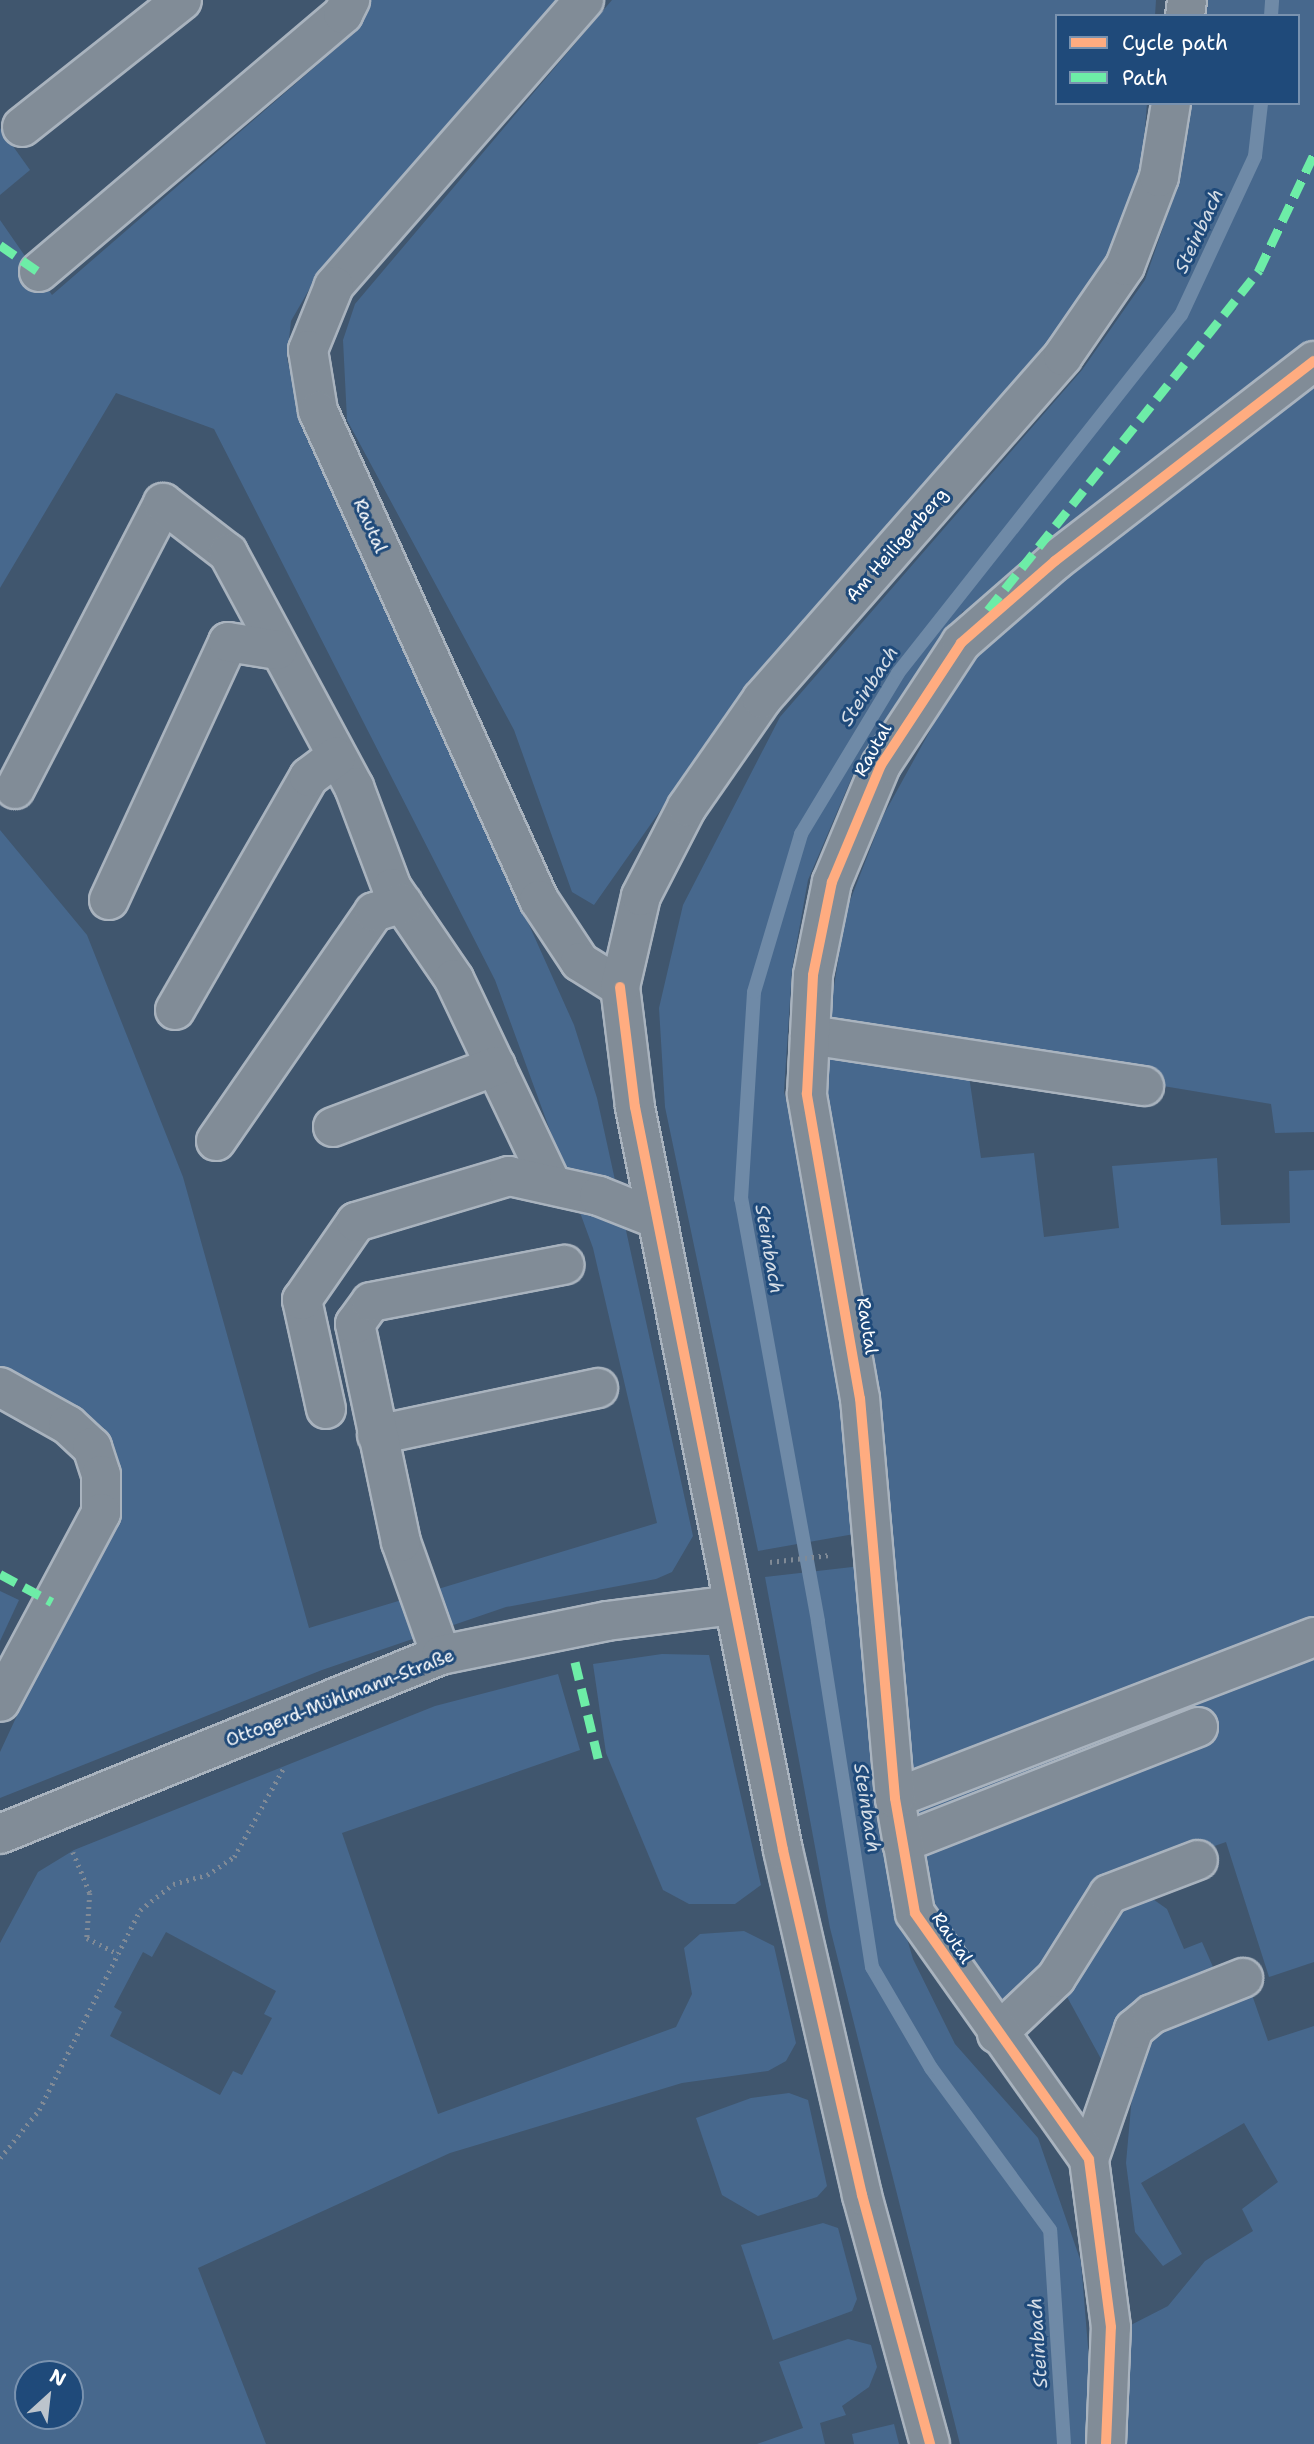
<!DOCTYPE html>
<html>
<head>
<meta charset="utf-8">
<style>
	body { margin:0 }
	#map { position:relative; width:1314px; height:2444px; overflow:hidden; background:#40566e; font-family:"Shantell Sans",sans-serif }
	div>[style] { position:absolute }
	.green>* { inset:0; background:#47688d }
	.stream>* { height:14px; margin:-7px; padding:0 7px; transform-origin:7px; border-radius:7px; background:#6f8aa7 }
	.path>* { height:4.5px; margin-top:-2.25px; transform-origin:0; background:repeating-linear-gradient(90deg,#808a96 0 2px,transparent 0 7px) }
	.roads { filter:drop-shadow(2px 0 #a9b3be) drop-shadow(-2px 0 #a9b3be) drop-shadow(0 2px #a9b3be) drop-shadow(0 -2px #a9b3be) }
	.minor>* { height:38px; margin:-19px; padding:0 19px; transform-origin:19px; border-radius:19px; background:#818c97 }
	.quiet>* { height:9px; margin-top:-4.5px; transform-origin:0; background:repeating-linear-gradient(90deg,#6deda7 0 18px,transparent 0 27px) }
	.cycleway>* { height:10px; margin:-5px; padding:0 5px; transform-origin:5px; border-radius:5px; background:#ffac80 }
	span { translate:-50% -50%; white-space:nowrap; text-align:center; line-height:1.15; -webkit-text-stroke:6px #1f4a7a; paint-order:stroke }
	.street-label { font-size:18px; color:#fff }
	.water-label { font-size:19px; color:#d5dde6; font-style:italic }
	.legend { position:absolute; left:1055px; top:14px; width:245px; height:91px; box-sizing:border-box; background:#1f4a7a; border:2px solid #7992af; margin:0; padding:9px 12px; list-style:none; font-size:21px; color:#fff }
	.legend li { display:flex; align-items:center; gap:14px; height:35px }
	.legend b { width:35px; border:2px solid #7992af }
	.north { position:absolute; left:14px; top:2360px; width:70px; height:70px; box-sizing:border-box; background:#1f4a7a; border:2px solid #7992af; border-radius:50%; rotate:27deg; font-size:19px; font-weight:700; line-height:28px; text-align:center; color:#fff }
	.north::after { content:''; display:block; margin:auto; width:24px; height:32px; background:#bcc4cc; clip-path:polygon(50% 0,100% 100%,50% 72%,0 100%) }
</style>
</head>
<body>
<div id="map">
	<div class="green">
		<div style="clip-path:polygon(366px 0,556px 0,310px 288px,291px 321px,287px 358px,300px 415px,574px 1025px,597px 1098px,693px 1536px,672px 1572px,656px 1579px,506px 1607px,322px 1670px,0 1798px,0 1752px,119px 1497px,122px 1475px,116px 1451px,90px 1417px,0 1370px,0 830px,87px 935px,183px 1177px,309px 1628px,657px 1523px,593px 1248px,495px 980px,214px 429px,116px 393px,0 588px,0 220px,52px 295px,354px 33px)"></div>
		<div style="clip-path:polygon(612px 0,1156px 0,1155px 16px,1057px 16px,1057px 103px,1147px 103px,1142px 168px,1108px 255px,1046px 346px,745px 690px,594px 905px,572px 892px,514px 730px,347px 420px,343px 340px,355px 304px)"></div>
		<div style="clip-path:polygon(1208px 0,1314px 0,1314px 1132px,1275px 1133px,1271px 1104px,827px 1030px,846px 911px,883px 816px,985px 631px,963px 611px,858px 763px,808px 880px,792px 969px,784px 1092px,820px 1230px,860px 1533px,758px 1551px,665px 1107px,659px 1008px,683px 905px,780px 717px,1082px 370px,1145px 280px,1180px 178px,1192px 103px,1298px 103px,1298px 16px,1206px 16px)"></div>
		<div style="clip-path:polygon(0 128px,30px 170px,0 195px)"></div>
		<div style="clip-path:polygon(824px 1055px,969px 1076px,981px 1158px,1034px 1153px,1044px 1237px,1119px 1228px,1112px 1166px,1217px 1158px,1221px 1225px,1290px 1223px,1289px 1171px,1314px 1170px,1314px 1962px,1269px 1977px,1226px 1842px,1108px 1883px,1029px 1984px,994px 2016px,948px 1940px,924px 1873px,824px 1105px)"></div>
		<div style="clip-path:polygon(861px 1566px,894px 1894px,913px 1959px,955px 2044px,1038px 2138px,1081px 2262px,1096px 2444px,960px 2444px,830px 1928px,765px 1577px)"></div>
		<div style="clip-path:polygon(0 1591px,19px 1600px,0 1641px)"></div>
		<div style="clip-path:polygon(662px 1654px,709px 1655px,761px 1885px,735px 1904px,689px 1904px,663px 1890px,606px 1753px,593px 1664px)"></div>
		<div style="clip-path:polygon(evenodd,558px 1674px,580px 1750px,342px 1833px,438px 2114px,676px 2027px,692px 1994px,684px 1948px,700px 1934px,744px 1931px,774px 1946px,796px 2043px,786px 2061px,768px 2071px,682px 2083px,450px 2153px,198px 2268px,266px 2444px,0 2444px,0 1943px,38px 1872px,74px 1850px,435px 1706px,558px 1674px,166px 1932px,276px 1991px,264px 2014px,272px 2018px,242px 2075px,233px 2071px,220px 2095px,110px 2036px,122px 2012px,114px 2007px,143px 1952px,152px 1957px,166px 1932px,558px 1674px,28px 2374px,70px 2374px,70px 2416px,28px 2416px,28px 2374px)"></div>
		<div style="clip-path:polygon(1150px 1897px,1167px 1909px,1184px 1949px,1202px 1942px,1217px 1976px,1106px 2068px,1060px 1984px,1112px 1904px)"></div>
		<div style="clip-path:polygon(1249px 1986px,1268px 2041px,1314px 2026px,1314px 2444px,1123px 2444px,1123px 2329px,1168px 2306px,1205px 2261px,1253px 2231px,1242px 2209px,1278px 2182px,1244px 2123px,1141px 2183px,1182px 2254px,1163px 2266px,1135px 2232px,1126px 2163px,1136px 2051px,1141px 2037px)"></div>
		<div style="clip-path:polygon(789px 2093px,808px 2100px,827px 2186px,817px 2197px,758px 2216px,722px 2195px,696px 2118px,751px 2098px)"></div>
		<div style="clip-path:polygon(823px 2223px,838px 2228px,857px 2299px,852px 2311px,773px 2340px,741px 2245px)"></div>
		<div style="clip-path:polygon(848px 2339px,871px 2345px,877px 2367px,869px 2387px,842px 2406px,846px 2415px,820px 2423px,825px 2444px,757px 2444px,803px 2428px,779px 2362px)"></div>
		<div style="clip-path:polygon(894px 2424px,899px 2444px,854px 2444px,852px 2434px)"></div>
	</div>
	<div class="stream">
		<div style="left:1271px;top:16px;width:16px;rotate:-86deg"></div>
		<div style="left:1064px;top:2444px;width:214px;rotate:-93.7deg"></div>
		<div style="left:1050px;top:2230px;width:201px;rotate:-126.3deg"></div>
		<div style="left:931px;top:2068px;width:117px;rotate:-120.3deg"></div>
		<div style="left:872px;top:1967px;width:350px;rotate:-98.9deg"></div>
		<div style="left:818px;top:1621px;width:429px;rotate:-100.3deg"></div>
		<div style="left:741px;top:1199px;width:207px;rotate:-86.4deg"></div>
		<div style="left:754px;top:992px;width:165px;rotate:-73.4deg"></div>
		<div style="left:801px;top:834px;width:188px;rotate:-58.9deg"></div>
		<div style="left:898px;top:673px;width:456px;rotate:-51.7deg"></div>
		<div style="left:1181px;top:315px;width:175px;rotate:-65deg"></div>
		<div style="left:1255px;top:156px;width:53px;rotate:-83.5deg"></div>
	</div>
	<div class="path">
		<div style="left:770px;top:1562px;width:60px;rotate:-6.7deg"></div>
		<div style="left:73px;top:1852px;width:44px;rotate:67.5deg"></div>
		<div style="left:90px;top:1893px;width:45px;rotate:93.8deg"></div>
		<div style="left:87px;top:1938px;width:35px;rotate:27deg"></div>
		<div style="left:0;top:2158px;width:62px;rotate:-50.9deg"></div>
		<div style="left:39px;top:2110px;width:224px;rotate:-63.2deg"></div>
		<div style="left:140px;top:1910px;width:42px;rotate:-38.2deg"></div>
		<div style="left:173px;top:1884px;width:35px;rotate:-15deg"></div>
		<div style="left:207px;top:1875px;width:32px;rotate:-34deg"></div>
		<div style="left:234px;top:1857px;width:101px;rotate:-60.9deg"></div>
	</div>
	<div class="roads">
		<div class="minor">
			<div style="left:584px;top:0;width:380px;rotate:131.2deg"></div>
			<div style="left:334px;top:286px;width:69px;rotate:112.1deg"></div>
			<div style="left:308px;top:350px;width:62px;rotate:80.7deg"></div>
			<div style="left:318px;top:411px;width:537px;rotate:65.68deg"></div>
			<div style="left:539px;top:900px;width:74px;rotate:56.5deg"></div>
			<div style="left:580px;top:962px;width:47px;rotate:32deg"></div>
			<div style="left:1185px;top:16px;width:16px;rotate:-83deg"></div>
			<div style="left:22px;top:127px;width:204px;rotate:-38.4deg"></div>
			<div style="left:39px;top:272px;width:399px;rotate:-40.3deg"></div>
			<div style="left:343px;top:14px;width:16px;rotate:-63deg"></div>
			<div style="left:15px;top:789px;width:322px;rotate:-62.6deg"></div>
			<div style="left:163px;top:503px;width:82px;rotate:37.6deg"></div>
			<div style="left:228px;top:553px;width:266px;rotate:61.7deg"></div>
			<div style="left:354px;top:787px;width:108px;rotate:69.4deg"></div>
			<div style="left:392px;top:888px;width:110px;rotate:55.7deg"></div>
			<div style="left:454px;top:979px;width:228px;rotate:64.6deg"></div>
			<div style="left:109px;top:900px;width:284px;rotate:-65.2deg"></div>
			<div style="left:228px;top:642px;width:50px;rotate:9.3deg"></div>
			<div style="left:175px;top:1010px;width:269px;rotate:-60.1deg"></div>
			<div style="left:309px;top:777px;width:34px;rotate:-37deg"></div>
			<div style="left:810px;top:1035px;width:338px;rotate:8.7deg"></div>
			<div style="left:333px;top:1127px;width:174px;rotate:-20.5deg"></div>
			<div style="left:216px;top:1141px;width:278px;rotate:-55.4deg"></div>
			<div style="left:374px;top:912px;width:30px;rotate:-17deg"></div>
			<div style="left:0;top:1387px;width:78px;rotate:29.2deg"></div>
			<div style="left:68px;top:1425px;width:33px;rotate:43deg"></div>
			<div style="left:92px;top:1447px;width:29px;rotate:72deg"></div>
			<div style="left:101px;top:1475px;width:38px;rotate:90deg"></div>
			<div style="left:101px;top:1513px;width:214px;rotate:118.1deg"></div>
			<div style="left:326px;top:1409px;width:112px;rotate:-102.4deg"></div>
			<div style="left:302px;top:1300px;width:95px;rotate:-55.3deg"></div>
			<div style="left:356px;top:1222px;width:160px;rotate:-16.7deg"></div>
			<div style="left:509px;top:1176px;width:92px;rotate:12.5deg"></div>
			<div style="left:599px;top:1196px;width:62px;rotate:21.6deg"></div>
			<div style="left:377px;top:1435px;width:226px;rotate:-12deg"></div>
			<div style="left:441px;top:1655px;width:120px;rotate:-109.5deg"></div>
			<div style="left:401px;top:1542px;width:223px;rotate:-101.9deg"></div>
			<div style="left:355px;top:1324px;width:27px;rotate:-54deg"></div>
			<div style="left:371px;top:1302px;width:197px;rotate:-10.9deg"></div>
			<div style="left:895px;top:1798px;width:449px;rotate:-21deg"></div>
			<div style="left:0;top:1834px;width:476px;rotate:-22.1deg"></div>
			<div style="left:441px;top:1655px;width:169px;rotate:-11.6deg"></div>
			<div style="left:607px;top:1621px;width:128px;rotate:-7.2deg"></div>
			<div style="left:902px;top:1843px;width:318px;rotate:-21.4deg"></div>
			<div style="left:997px;top:2034px;width:81px;rotate:-43.5deg"></div>
			<div style="left:1056px;top:1978px;width:99px;rotate:-57.8deg"></div>
			<div style="left:1109px;top:1894px;width:95px;rotate:-20.9deg"></div>
			<div style="left:1089px;top:2159px;width:138px;rotate:-70.9deg"></div>
			<div style="left:1134px;top:2029px;width:23px;rotate:-40deg"></div>
			<div style="left:1152px;top:2014px;width:98px;rotate:-21.6deg"></div>
			<div style="left:930px;top:2444px;width:258px;rotate:-105.3deg"></div>
			<div style="left:862px;top:2195px;width:354px;rotate:-102.9deg"></div>
			<div style="left:783px;top:1850px;width:758px;rotate:-101.27deg"></div>
			<div style="left:635px;top:1107px;width:121px;rotate:-97.1deg"></div>
			<div style="left:620px;top:987px;width:93px;rotate:-77deg"></div>
			<div style="left:641px;top:896px;width:100px;rotate:-62.7deg"></div>
			<div style="left:687px;top:807px;width:131px;rotate:-55.2deg"></div>
			<div style="left:762px;top:699px;width:456px;rotate:-48.7deg"></div>
			<div style="left:1063px;top:356px;width:109px;rotate:-55.4deg"></div>
			<div style="left:1125px;top:266px;width:95px;rotate:-69.1deg"></div>
			<div style="left:1159px;top:177px;width:75px;rotate:-80.8deg"></div>
			<div style="left:1106px;top:2444px;width:117px;rotate:-87.6deg"></div>
			<div style="left:1111px;top:2327px;width:169px;rotate:-97.5deg"></div>
			<div style="left:1089px;top:2159px;width:301px;rotate:-125.3deg"></div>
			<div style="left:915px;top:1913px;width:117px;rotate:-99.9deg"></div>
			<div style="left:895px;top:1798px;width:401px;rotate:-95deg"></div>
			<div style="left:860px;top:1399px;width:310px;rotate:-99.9deg"></div>
			<div style="left:807px;top:1094px;width:119px;rotate:-87.1deg"></div>
			<div style="left:813px;top:975px;width:95px;rotate:-78.5deg"></div>
			<div style="left:832px;top:882px;width:127px;rotate:-67.3deg"></div>
			<div style="left:881px;top:765px;width:146px;rotate:-56.7deg"></div>
			<div style="left:961px;top:643px;width:125px;rotate:-41.1deg"></div>
			<div style="left:1055px;top:561px;width:327px;rotate:-37.7deg"></div>
		</div>
	</div>
	<div class="quiet">
		<div style="left:0;top:245px;width:47px;rotate:34.7deg"></div>
		<div style="left:988px;top:610px;width:435px;rotate:-51.4deg"></div>
		<div style="left:1259px;top:270px;width:128px;rotate:-64.6deg"></div>
		<div style="left:0;top:1574px;width:59px;rotate:28.3deg"></div>
		<div style="left:575px;top:1662px;width:99px;rotate:76.5deg"></div>
	</div>
	<div class="cycleway">
		<div style="left:620px;top:987px;width:121px;rotate:82.9deg"></div>
		<div style="left:635px;top:1107px;width:758px;rotate:78.73deg"></div>
		<div style="left:783px;top:1850px;width:354px;rotate:77.1deg"></div>
		<div style="left:862px;top:2195px;width:258px;rotate:74.7deg"></div>
		<div style="left:1106px;top:2444px;width:117px;rotate:-87.6deg"></div>
		<div style="left:1111px;top:2327px;width:169px;rotate:-97.5deg"></div>
		<div style="left:1089px;top:2159px;width:301px;rotate:-125.3deg"></div>
		<div style="left:915px;top:1913px;width:117px;rotate:-99.9deg"></div>
		<div style="left:895px;top:1798px;width:401px;rotate:-95deg"></div>
		<div style="left:860px;top:1399px;width:310px;rotate:-99.9deg"></div>
		<div style="left:807px;top:1094px;width:119px;rotate:-87.1deg"></div>
		<div style="left:813px;top:975px;width:95px;rotate:-78.5deg"></div>
		<div style="left:832px;top:882px;width:127px;rotate:-67.3deg"></div>
		<div style="left:881px;top:765px;width:146px;rotate:-56.7deg"></div>
		<div style="left:961px;top:643px;width:125px;rotate:-41.1deg"></div>
		<div style="left:1055px;top:561px;width:327px;rotate:-37.7deg"></div>
	</div>
	<div class="street-label">
		<span style="left:370px;top:526px;rotate:66deg">Rautal</span>
		<span style="left:897px;top:545px;rotate:-49deg">Am Heiligenberg</span>
		<span style="left:873px;top:750px;rotate:-61deg">Rautal</span>
		<span style="left:867px;top:1326px;rotate:81deg">Rautal</span>
		<span style="left:340px;top:1698px;rotate:-21deg">Ottogerd-Mühlmann-Straße</span>
		<span style="left:952px;top:1938px;rotate:56deg">Rautal</span>
	</div>
	<div class="water-label">
		<span style="left:1199px;top:231px;rotate:-65deg">Steinbach</span>
		<span style="left:869px;top:686px;rotate:-57deg">Steinbach</span>
		<span style="left:769px;top:1249px;rotate:80deg">Steinbach</span>
		<span style="left:867px;top:1808px;rotate:81deg">Steinbach</span>
		<span style="left:1038px;top:2343px;rotate:-94deg">Steinbach</span>
	</div>
	<ul class="legend">
	<li><b style="height:9px;background:#ffac80"></b>Cycle path</li>
	<li><b style="height:9px;background:#6deda7"></b>Path</li>
	</ul>
	<div class="north">N</div>
</div>
</body>
</html>
